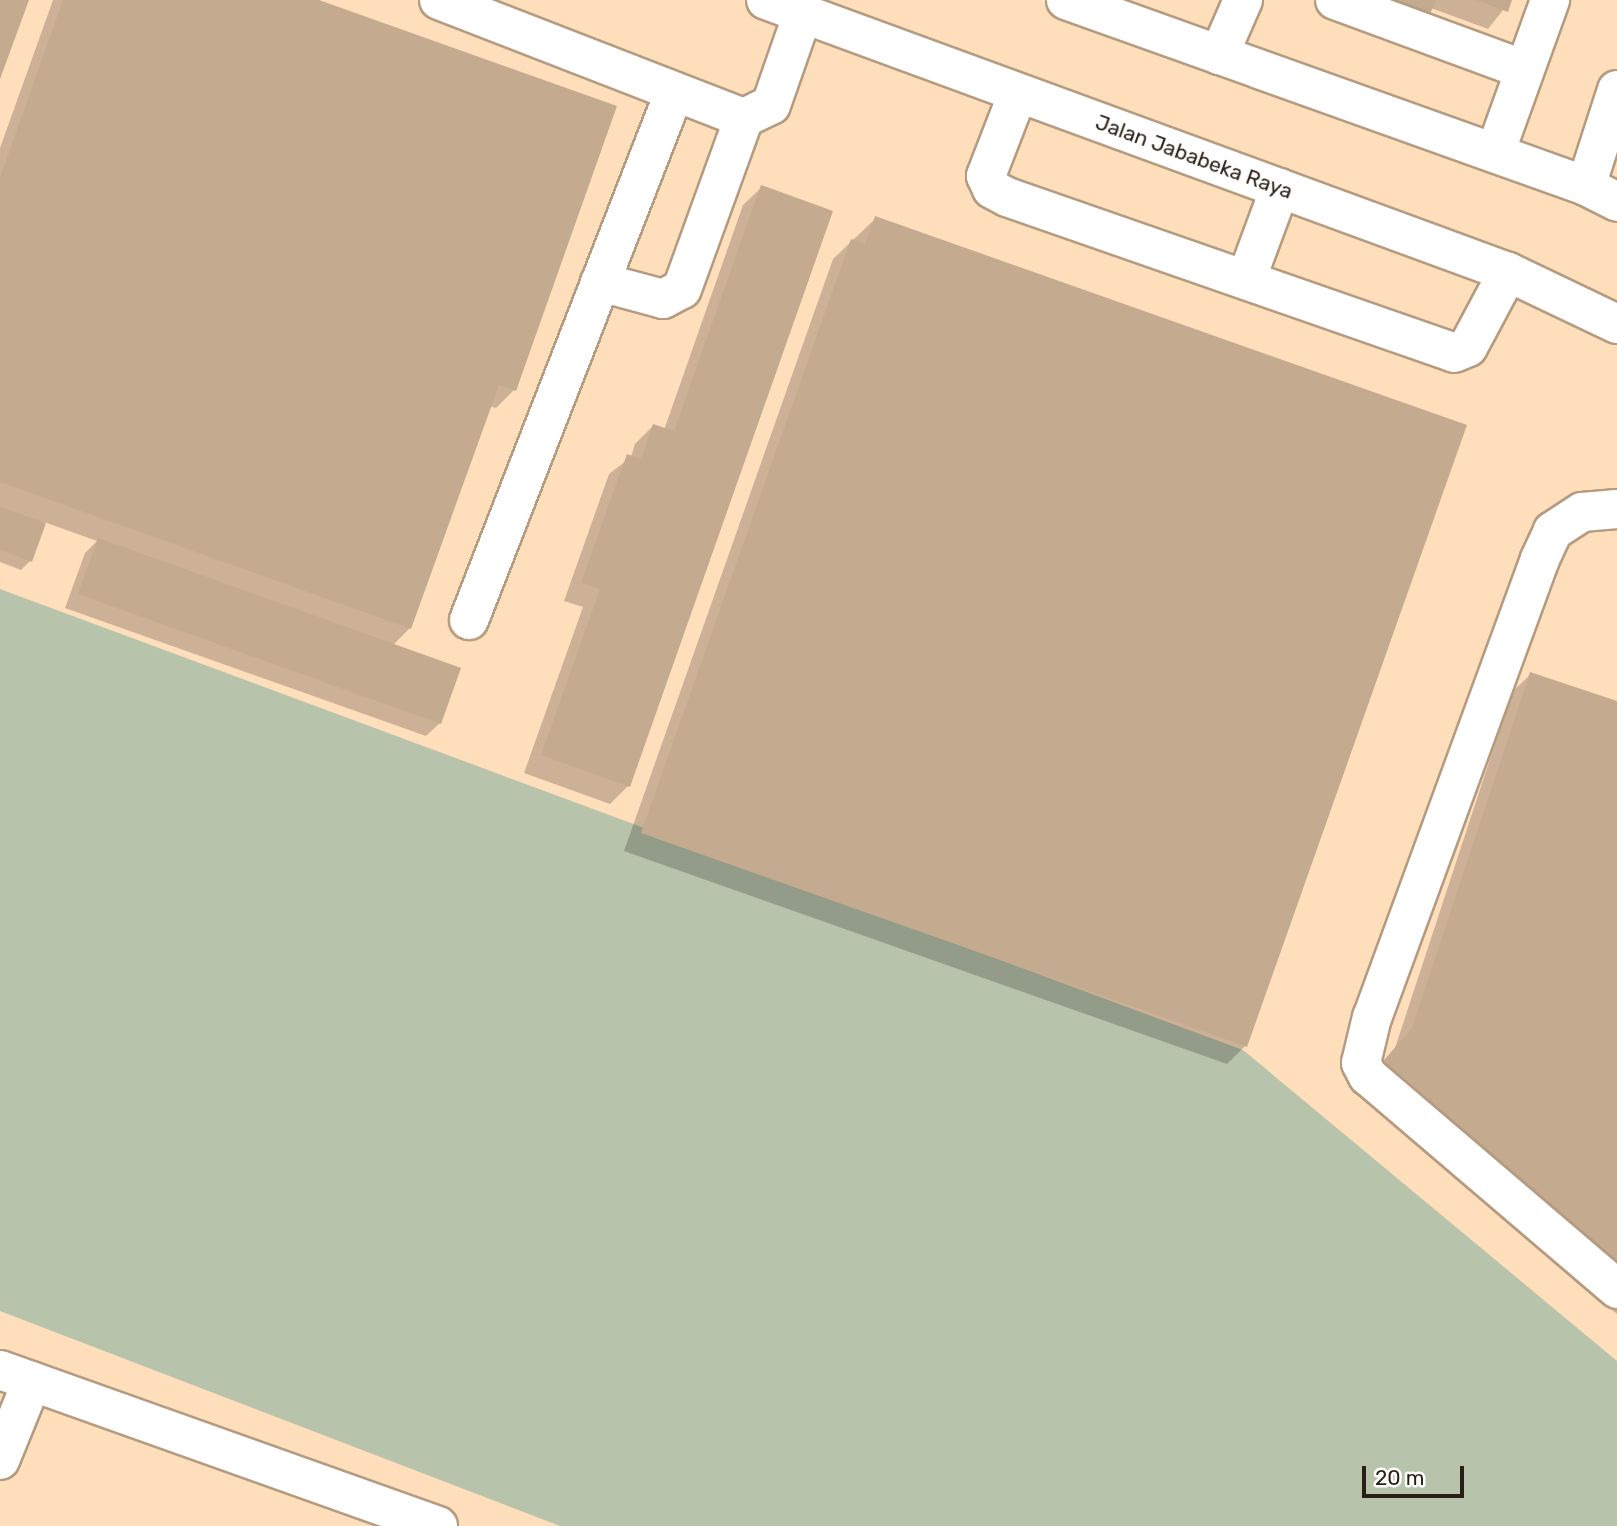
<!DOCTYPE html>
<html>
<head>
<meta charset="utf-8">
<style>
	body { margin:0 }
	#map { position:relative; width:1617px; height:1526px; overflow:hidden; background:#ffe9d2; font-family:Rubik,sans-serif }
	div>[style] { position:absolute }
	.built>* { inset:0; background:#ffdebc }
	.green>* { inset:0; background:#b7c3aa }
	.shadow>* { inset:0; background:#0003 }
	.building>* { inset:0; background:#c4aa8f }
	.roads { filter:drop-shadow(2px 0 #b59b80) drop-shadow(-2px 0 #b59b80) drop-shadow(0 2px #b59b80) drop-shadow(0 -2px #b59b80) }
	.minor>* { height:38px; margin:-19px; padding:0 19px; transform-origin:19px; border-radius:19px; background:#fff }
	.major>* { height:38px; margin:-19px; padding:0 19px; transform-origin:19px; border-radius:19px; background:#fff }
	span { translate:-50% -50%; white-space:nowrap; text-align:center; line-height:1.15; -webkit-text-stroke:5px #fff; paint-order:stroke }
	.street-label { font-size:21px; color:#291f15 }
	.scale { position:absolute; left:1362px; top:1466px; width:102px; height:32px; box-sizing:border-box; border:4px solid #291f15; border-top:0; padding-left:9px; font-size:21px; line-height:24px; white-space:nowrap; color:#291f15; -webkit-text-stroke:5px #fff; paint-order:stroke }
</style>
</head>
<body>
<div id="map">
	<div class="built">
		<div style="clip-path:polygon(0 0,1617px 0,1617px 1526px,0 1526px)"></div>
	</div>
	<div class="green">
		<div style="clip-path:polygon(0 589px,1243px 1050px,1617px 1361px,1617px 1526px,560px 1526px,0 1311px)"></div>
	</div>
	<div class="shadow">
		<div style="clip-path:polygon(53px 0,314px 0,514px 390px,496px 408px,489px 406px,410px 628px,393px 645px,440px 723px,426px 736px,65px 608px,85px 553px,97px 541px,44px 522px,30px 561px,21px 570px,0 562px,0 148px)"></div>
		<div style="clip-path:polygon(1335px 0,1511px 0,1488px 29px,1431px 8px,1410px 32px)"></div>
		<div style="clip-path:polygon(762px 187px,628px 786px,610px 804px,524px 773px,583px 607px,564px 601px,609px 474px,631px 457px,635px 444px,653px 426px,664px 430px,743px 205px)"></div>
		<div style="clip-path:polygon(876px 218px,1245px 1046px,1227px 1064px,624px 851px,833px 259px)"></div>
		<div style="clip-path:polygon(1531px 674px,1617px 703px,1617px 1314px,1355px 1093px,1395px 1048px,1512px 692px)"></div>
	</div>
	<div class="building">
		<div style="clip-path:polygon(0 0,29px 0,0 79px)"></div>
		<div style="clip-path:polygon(63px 0,319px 0,617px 106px,516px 391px,499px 385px,411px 629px,0 482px,0 178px)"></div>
		<div style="clip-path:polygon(1394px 0,1436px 0,1430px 14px)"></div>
		<div style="clip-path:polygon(1476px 0,1512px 0,1508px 12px)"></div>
		<div style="clip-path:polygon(761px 185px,833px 211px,630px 787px,541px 755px,600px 589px,581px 583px,627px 454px,641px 459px,653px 424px,674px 431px)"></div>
		<div style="clip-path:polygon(875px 216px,1467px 425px,1247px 1047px,641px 833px,851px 239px,865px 244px)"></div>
		<div style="clip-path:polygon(0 507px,46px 523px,32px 562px,0 550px)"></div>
		<div style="clip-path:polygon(98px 538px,461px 668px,441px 724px,78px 594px)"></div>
		<div style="clip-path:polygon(1530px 672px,1617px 701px,1617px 1281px,1372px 1074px,1412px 1028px)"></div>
	</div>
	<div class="roads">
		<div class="minor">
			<div style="left:439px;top:0;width:327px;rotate:21.2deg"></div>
			<div style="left:744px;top:118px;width:30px;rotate:-26deg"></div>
			<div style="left:771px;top:105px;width:97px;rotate:-70.8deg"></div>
			<div style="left:1335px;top:0;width:202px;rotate:20.2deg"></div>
			<div style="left:1219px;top:55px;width:60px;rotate:-66.4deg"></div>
			<div style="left:1018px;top:93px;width:89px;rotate:111.1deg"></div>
			<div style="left:986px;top:176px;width:14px;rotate:65deg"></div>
			<div style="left:992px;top:189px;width:17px;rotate:28deg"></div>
			<div style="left:1007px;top:197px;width:473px;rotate:19.2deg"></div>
			<div style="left:1454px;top:353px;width:15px;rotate:-23deg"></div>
			<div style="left:1468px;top:347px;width:85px;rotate:-61.9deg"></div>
			<div style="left:1495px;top:153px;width:163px;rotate:-70.2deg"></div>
			<div style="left:1586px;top:186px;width:101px;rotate:-72.1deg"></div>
			<div style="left:1246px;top:280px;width:98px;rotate:-69.7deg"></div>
			<div style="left:600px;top:282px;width:65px;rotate:15.1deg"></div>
			<div style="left:663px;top:299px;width:21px;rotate:-28deg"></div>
			<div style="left:682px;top:289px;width:182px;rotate:-70.1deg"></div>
			<div style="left:1617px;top:509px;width:35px;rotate:175deg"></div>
			<div style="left:1582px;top:512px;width:35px;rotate:147deg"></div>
			<div style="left:1553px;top:531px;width:31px;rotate:115deg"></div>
			<div style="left:1540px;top:559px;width:488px;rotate:110.1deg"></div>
			<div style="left:1372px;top:1017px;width:47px;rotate:103.4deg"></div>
			<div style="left:1361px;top:1063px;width:15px;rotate:62deg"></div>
			<div style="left:1368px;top:1076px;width:328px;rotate:40.5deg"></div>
			<div style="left:469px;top:620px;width:565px;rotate:-68.74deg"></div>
			<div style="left:0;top:1370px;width:465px;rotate:19.6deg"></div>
			<div style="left:0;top:1460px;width:85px;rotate:-67.9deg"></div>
		</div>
		<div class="major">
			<div style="left:766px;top:0;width:790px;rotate:20.13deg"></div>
			<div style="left:1508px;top:272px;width:121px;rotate:25.5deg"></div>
			<div style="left:1066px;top:0;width:552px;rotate:19.68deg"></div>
			<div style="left:1586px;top:186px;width:35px;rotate:27deg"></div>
		</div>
	</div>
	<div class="street-label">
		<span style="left:1194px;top:157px;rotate:20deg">Jalan Jababeka Raya</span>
	</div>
	<div class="scale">20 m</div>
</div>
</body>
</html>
